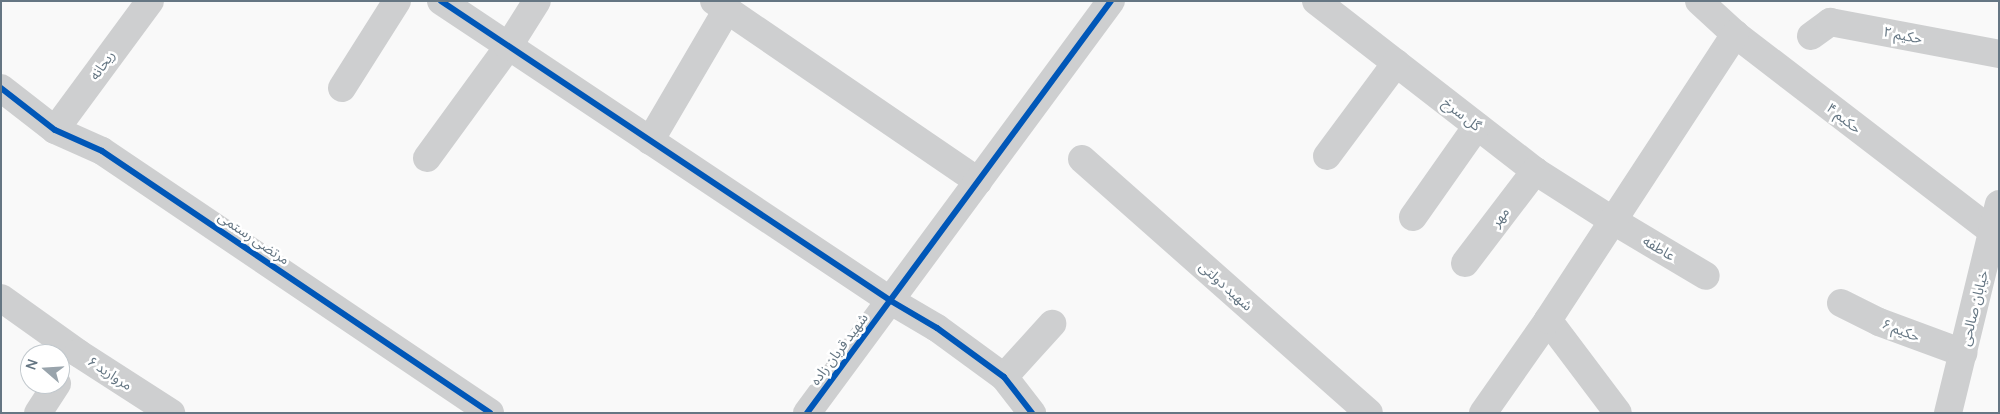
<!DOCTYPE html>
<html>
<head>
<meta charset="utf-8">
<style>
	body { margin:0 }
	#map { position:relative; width:2000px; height:414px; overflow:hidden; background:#f9f9f9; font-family:Manrope,"Noto Sans Arabic",sans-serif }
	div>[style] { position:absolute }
	.minor>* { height:28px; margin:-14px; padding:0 14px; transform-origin:14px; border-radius:14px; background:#cecfd0 }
	.cycleway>* { height:6px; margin:-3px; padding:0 3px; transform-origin:3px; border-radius:3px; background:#0057b8 }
	span { translate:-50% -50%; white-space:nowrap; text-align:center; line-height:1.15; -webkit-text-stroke:5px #fff; paint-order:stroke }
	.street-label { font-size:14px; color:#657683 }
	.frame { position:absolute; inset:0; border:2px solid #657683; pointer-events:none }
	.north { position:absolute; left:20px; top:344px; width:50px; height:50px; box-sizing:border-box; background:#fff; border:1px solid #c1c8cd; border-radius:50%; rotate:289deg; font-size:14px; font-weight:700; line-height:20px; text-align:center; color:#657683 }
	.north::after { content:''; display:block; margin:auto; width:18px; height:22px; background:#99a4ac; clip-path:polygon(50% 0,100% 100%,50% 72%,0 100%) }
</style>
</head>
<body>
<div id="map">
	<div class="minor">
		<div style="left:441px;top:1px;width:541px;rotate:33.69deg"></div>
		<div style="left:891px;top:301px;width:53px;rotate:30.4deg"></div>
		<div style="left:937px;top:328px;width:83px;rotate:36.2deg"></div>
		<div style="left:1004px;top:377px;width:46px;rotate:52.1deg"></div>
		<div style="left:714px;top:1px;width:320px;rotate:34.3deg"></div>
		<div style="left:1316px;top:1px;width:277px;rotate:37.8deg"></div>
		<div style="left:1535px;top:171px;width:91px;rotate:32.5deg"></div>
		<div style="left:1612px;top:220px;width:109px;rotate:30.8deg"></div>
		<div style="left:1699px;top:1px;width:49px;rotate:42.5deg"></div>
		<div style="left:1735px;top:34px;width:324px;rotate:37.5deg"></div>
		<div style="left:1811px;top:36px;width:24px;rotate:-36deg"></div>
		<div style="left:1830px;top:22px;width:172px;rotate:10.7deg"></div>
		<div style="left:1px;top:88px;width:68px;rotate:37.9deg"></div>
		<div style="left:55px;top:130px;width:51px;rotate:24.1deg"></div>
		<div style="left:102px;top:151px;width:468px;rotate:34deg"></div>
		<div style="left:342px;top:88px;width:103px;rotate:-57.7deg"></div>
		<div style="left:55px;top:130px;width:160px;rotate:-53.6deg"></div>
		<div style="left:650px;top:141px;width:152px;rotate:-59.6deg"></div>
		<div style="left:1327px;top:156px;width:116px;rotate:-53.4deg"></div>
		<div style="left:427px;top:158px;width:137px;rotate:-53.9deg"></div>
		<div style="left:508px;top:47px;width:54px;rotate:-57.8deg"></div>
		<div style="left:1082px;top:159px;width:383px;rotate:41.5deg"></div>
		<div style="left:1413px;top:217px;width:111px;rotate:-54.9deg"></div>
		<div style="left:1465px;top:263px;width:116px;rotate:-52.7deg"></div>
		<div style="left:1px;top:298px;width:95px;rotate:35.5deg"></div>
		<div style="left:78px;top:353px;width:111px;rotate:32.8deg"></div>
		<div style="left:1841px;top:303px;width:42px;rotate:26.6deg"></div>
		<div style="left:1879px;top:322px;width:90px;rotate:20.3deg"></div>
		<div style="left:1548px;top:320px;width:116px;rotate:53deg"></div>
		<div style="left:1004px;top:377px;width:72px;rotate:-47.8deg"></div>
		<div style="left:38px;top:413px;width:35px;rotate:-57deg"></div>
		<div style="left:807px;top:413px;width:512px;rotate:-53.58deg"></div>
		<div style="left:1483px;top:413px;width:113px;rotate:-55deg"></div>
		<div style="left:1548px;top:320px;width:342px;rotate:-56.8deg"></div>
		<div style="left:1948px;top:413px;width:215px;rotate:-76.3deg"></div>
	</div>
	<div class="cycleway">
		<div style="left:441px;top:1px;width:541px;rotate:33.69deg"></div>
		<div style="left:891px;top:301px;width:53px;rotate:30.4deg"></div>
		<div style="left:937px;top:328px;width:83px;rotate:36.2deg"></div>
		<div style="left:1004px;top:377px;width:46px;rotate:52.1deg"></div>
		<div style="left:1px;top:88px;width:68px;rotate:37.9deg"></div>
		<div style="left:55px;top:130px;width:51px;rotate:24.1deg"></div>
		<div style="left:102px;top:151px;width:468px;rotate:34deg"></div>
		<div style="left:807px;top:413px;width:512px;rotate:-53.58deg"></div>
	</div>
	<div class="street-label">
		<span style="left:1903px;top:35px;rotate:11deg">حکیم ۲</span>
		<span style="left:102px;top:65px;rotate:-54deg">ریحانه</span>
		<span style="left:1462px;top:114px;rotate:38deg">گل سرخ</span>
		<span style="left:1844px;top:118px;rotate:38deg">حکیم ۴</span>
		<span style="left:1500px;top:217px;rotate:-53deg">مهر</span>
		<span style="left:254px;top:238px;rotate:34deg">مرتضی رستمی</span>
		<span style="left:1659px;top:248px;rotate:31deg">عاطفه</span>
		<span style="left:1226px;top:286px;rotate:42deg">شهید دولتی</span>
		<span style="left:1974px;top:308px;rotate:-76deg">خیابان صالحی</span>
		<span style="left:1901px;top:330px;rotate:21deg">حکیم ۶</span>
		<span style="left:839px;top:349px;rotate:-53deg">شهید قربان زاده</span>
		<span style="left:110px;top:373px;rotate:33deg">مروارید ۶</span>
	</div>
	<div class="frame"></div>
	<div class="north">N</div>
</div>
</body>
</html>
